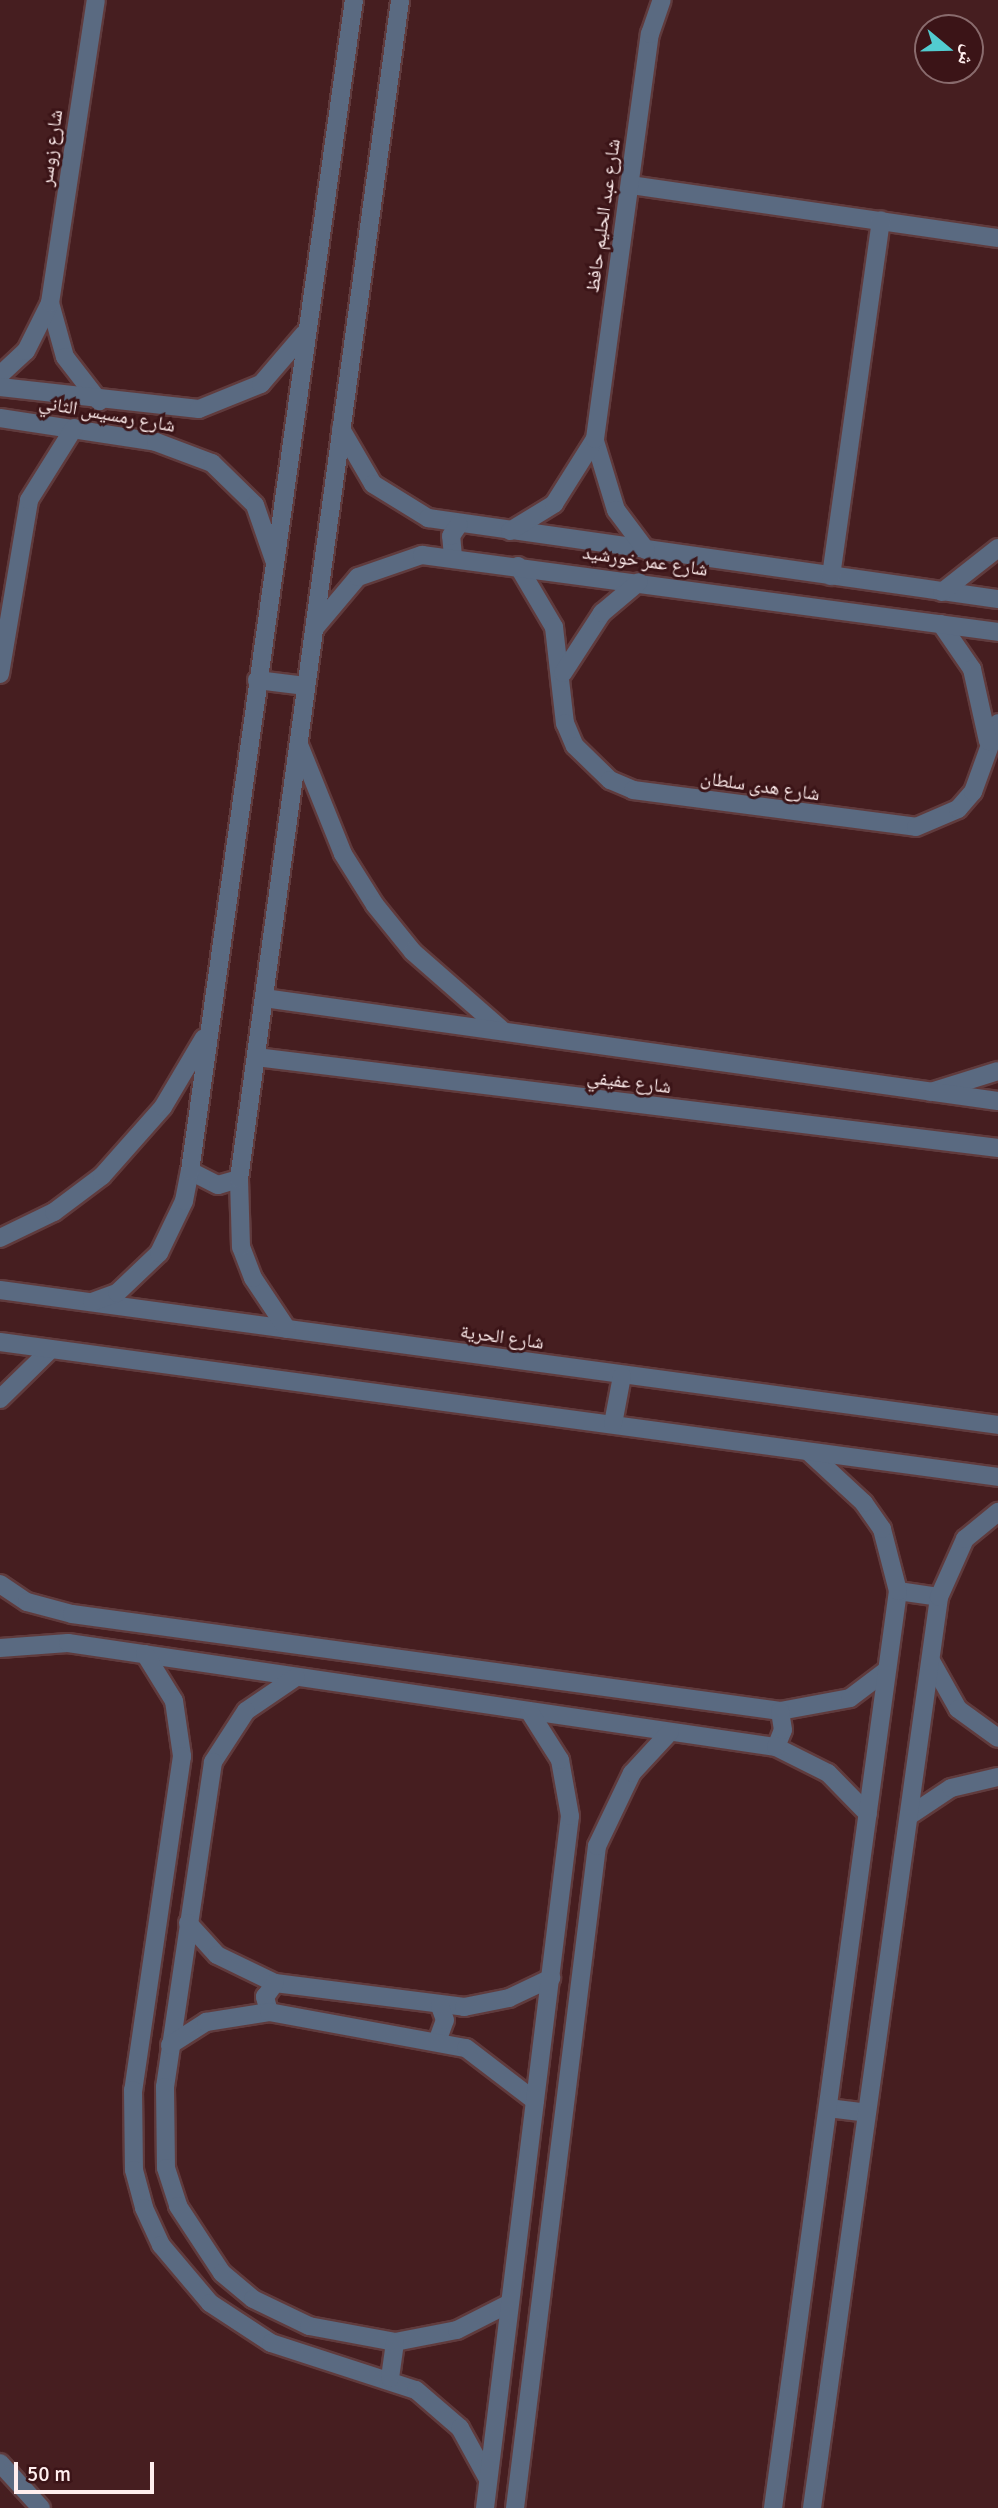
<!DOCTYPE html>
<html>
<head>
<meta charset="utf-8">
<style>
	body { margin:0 }
	#map { position:relative; width:998px; height:2508px; overflow:hidden; background:#461e20; font-family:Signika,"Noto Naskh Arabic",sans-serif }
	div>[style] { position:absolute }
	.roads { filter:drop-shadow(2px 0 #603b3d) drop-shadow(-2px 0 #603b3d) drop-shadow(0 2px #603b3d) drop-shadow(0 -2px #603b3d) }
	.minor>* { height:18px; margin:-9px; padding:0 9px; transform-origin:9px; border-radius:9px; background:#5a6a81 }
	.tertiary>* { height:18px; margin:-9px; padding:0 9px; transform-origin:9px; border-radius:9px; background:#5a6a81 }
	span { translate:-50% -50%; white-space:nowrap; text-align:center; line-height:1.15; -webkit-text-stroke:6px #3b1417; paint-order:stroke }
	.street-label { font-size:19px; color:#fee }
	.north { position:absolute; left:914px; top:14px; width:70px; height:70px; box-sizing:border-box; background:#3b1417; border:2px solid #896b6d; border-radius:50%; rotate:109deg; font-size:19px; font-weight:700; line-height:28px; text-align:center; color:#fee }
	.north::after { content:''; display:block; margin:auto; width:24px; height:32px; background:#52ccd0; clip-path:polygon(50% 0,100% 100%,50% 72%,0 100%) }
	.scale { position:absolute; left:14px; top:2462px; width:140px; height:32px; box-sizing:border-box; border:4px solid #fee; border-top:0; padding-left:9px; font-size:21px; line-height:24px; white-space:nowrap; color:#fee; -webkit-text-stroke:5px #3b1417; paint-order:stroke }
</style>
</head>
<body>
<div id="map">
	<div class="roads">
		<div class="minor">
			<div style="left:630px;top:185px;width:372px;rotate:8.2deg"></div>
			<div style="left:50px;top:303px;width:56px;rotate:74.5deg"></div>
			<div style="left:65px;top:357px;width:56px;rotate:52.3deg"></div>
			<div style="left:0;top:375px;width:35px;rotate:-43deg"></div>
			<div style="left:26px;top:351px;width:54px;rotate:-63.4deg"></div>
			<div style="left:50px;top:303px;width:306px;rotate:-81.4deg"></div>
			<div style="left:0;top:387px;width:200px;rotate:6.3deg"></div>
			<div style="left:199px;top:409px;width:67px;rotate:-22deg"></div>
			<div style="left:261px;top:384px;width:66px;rotate:-49.3deg"></div>
			<div style="left:0;top:418px;width:158px;rotate:8.7deg"></div>
			<div style="left:156px;top:442px;width:60px;rotate:20.6deg"></div>
			<div style="left:212px;top:463px;width:60px;rotate:44.3deg"></div>
			<div style="left:255px;top:505px;width:58px;rotate:70.9deg"></div>
			<div style="left:341px;top:429px;width:64px;rotate:59.8deg"></div>
			<div style="left:373px;top:484px;width:65px;rotate:31.7deg"></div>
			<div style="left:428px;top:518px;width:576px;rotate:8.09deg"></div>
			<div style="left:595px;top:441px;width:72px;rotate:73.1deg"></div>
			<div style="left:616px;top:510px;width:50px;rotate:53.1deg"></div>
			<div style="left:510px;top:531px;width:52px;rotate:-31.5deg"></div>
			<div style="left:554px;top:504px;width:77px;rotate:-57.8deg"></div>
			<div style="left:595px;top:439px;width:409px;rotate:-82.3deg"></div>
			<div style="left:650px;top:34px;width:36px;rotate:-71deg"></div>
			<div style="left:453px;top:557px;width:21px;rotate:-95deg"></div>
			<div style="left:451px;top:536px;width:14px;rotate:-56deg"></div>
			<div style="left:518px;top:566px;width:71px;rotate:59.5deg"></div>
			<div style="left:554px;top:627px;width:97px;rotate:83.5deg"></div>
			<div style="left:565px;top:723px;width:25px;rotate:67deg"></div>
			<div style="left:575px;top:746px;width:49px;rotate:44.2deg"></div>
			<div style="left:610px;top:780px;width:25px;rotate:23deg"></div>
			<div style="left:633px;top:790px;width:285px;rotate:7.4deg"></div>
			<div style="left:916px;top:827px;width:46px;rotate:-23.2deg"></div>
			<div style="left:958px;top:809px;width:23px;rotate:-49deg"></div>
			<div style="left:973px;top:792px;width:73px;rotate:-70.1deg"></div>
			<div style="left:831px;top:576px;width:359px;rotate:-82deg"></div>
			<div style="left:942px;top:592px;width:71px;rotate:-38.2deg"></div>
			<div style="left:941px;top:624px;width:55px;rotate:55.4deg"></div>
			<div style="left:972px;top:669px;width:74px;rotate:77.5deg"></div>
			<div style="left:314px;top:629px;width:68px;rotate:-49.8deg"></div>
			<div style="left:358px;top:577px;width:68px;rotate:-19deg"></div>
			<div style="left:422px;top:555px;width:581px;rotate:7.61deg"></div>
			<div style="left:563px;top:673px;width:72px;rotate:-57deg"></div>
			<div style="left:602px;top:613px;width:48px;rotate:-40deg"></div>
			<div style="left:0;top:674px;width:176px;rotate:-80.5deg"></div>
			<div style="left:29px;top:500px;width:85px;rotate:-58deg"></div>
			<div style="left:931px;top:1092px;width:70px;rotate:-17.4deg"></div>
			<div style="left:0;top:1399px;width:71px;rotate:-44.4deg"></div>
			<div style="left:0;top:1584px;width:32px;rotate:34deg"></div>
			<div style="left:27px;top:1602px;width:47px;rotate:14.9deg"></div>
			<div style="left:72px;top:1614px;width:715px;rotate:7.8deg"></div>
			<div style="left:780px;top:1711px;width:71px;rotate:-10.5deg"></div>
			<div style="left:850px;top:1698px;width:46px;rotate:-37.1deg"></div>
			<div style="left:898px;top:1591px;width:41px;rotate:8.3deg"></div>
			<div style="left:0;top:1648px;width:68px;rotate:-4.2deg"></div>
			<div style="left:68px;top:1643px;width:716px;rotate:8.36deg"></div>
			<div style="left:776px;top:1747px;width:58px;rotate:26.6deg"></div>
			<div style="left:828px;top:1773px;width:57px;rotate:45.7deg"></div>
			<div style="left:145px;top:1654px;width:55px;rotate:58.3deg"></div>
			<div style="left:174px;top:1701px;width:56px;rotate:81.7deg"></div>
			<div style="left:182px;top:1756px;width:338px;rotate:98.3deg"></div>
			<div style="left:133px;top:2090px;width:80px;rotate:89.3deg"></div>
			<div style="left:134px;top:2170px;width:39px;rotate:75deg"></div>
			<div style="left:144px;top:2208px;width:41px;rotate:65.3deg"></div>
			<div style="left:161px;top:2245px;width:76px;rotate:49.8deg"></div>
			<div style="left:210px;top:2303px;width:73px;rotate:33.3deg"></div>
			<div style="left:271px;top:2343px;width:152px;rotate:18deg"></div>
			<div style="left:416px;top:2390px;width:58px;rotate:40.8deg"></div>
			<div style="left:460px;top:2428px;width:58px;rotate:61.2deg"></div>
			<div style="left:931px;top:1661px;width:55px;rotate:60.6deg"></div>
			<div style="left:958px;top:1709px;width:49px;rotate:35.9deg"></div>
			<div style="left:296px;top:1677px;width:60px;rotate:145.8deg"></div>
			<div style="left:246px;top:1711px;width:61px;rotate:122.9deg"></div>
			<div style="left:213px;top:1762px;width:329px;rotate:98.4deg"></div>
			<div style="left:165px;top:2087px;width:81px;rotate:89.3deg"></div>
			<div style="left:166px;top:2168px;width:40px;rotate:72deg"></div>
			<div style="left:178px;top:2206px;width:80px;rotate:56.7deg"></div>
			<div style="left:222px;top:2273px;width:40px;rotate:40deg"></div>
			<div style="left:253px;top:2299px;width:62px;rotate:25.7deg"></div>
			<div style="left:309px;top:2326px;width:87px;rotate:10.5deg"></div>
			<div style="left:395px;top:2342px;width:63px;rotate:-11deg"></div>
			<div style="left:457px;top:2330px;width:59px;rotate:-27deg"></div>
			<div style="left:776px;top:1747px;width:18px;rotate:-68deg"></div>
			<div style="left:783px;top:1730px;width:19px;rotate:-99deg"></div>
			<div style="left:909px;top:1816px;width:50px;rotate:-33.7deg"></div>
			<div style="left:951px;top:1788px;width:48px;rotate:-13.2deg"></div>
			<div style="left:188px;top:1923px;width:43px;rotate:47.8deg"></div>
			<div style="left:217px;top:1955px;width:64px;rotate:25.8deg"></div>
			<div style="left:275px;top:1983px;width:191px;rotate:7.2deg"></div>
			<div style="left:464px;top:2007px;width:46px;rotate:-11.3deg"></div>
			<div style="left:509px;top:1998px;width:47px;rotate:-25.5deg"></div>
			<div style="left:269px;top:2012px;width:16px;rotate:-105deg"></div>
			<div style="left:265px;top:1997px;width:17px;rotate:-54deg"></div>
			<div style="left:438px;top:2039px;width:20px;rotate:-70deg"></div>
			<div style="left:445px;top:2020px;width:15px;rotate:-110deg"></div>
			<div style="left:170px;top:2045px;width:43px;rotate:-32.6deg"></div>
			<div style="left:206px;top:2022px;width:64px;rotate:-9deg"></div>
			<div style="left:269px;top:2012px;width:200px;rotate:10.4deg"></div>
			<div style="left:466px;top:2048px;width:87px;rotate:37.5deg"></div>
			<div style="left:828px;top:2108px;width:39px;rotate:7deg"></div>
			<div style="left:390px;top:2378px;width:36px;rotate:-82deg"></div>
			<div style="left:0;top:2463px;width:61px;rotate:47.7deg"></div>
			<div style="left:485px;top:2508px;width:697px;rotate:-83deg"></div>
			<div style="left:570px;top:1816px;width:57px;rotate:-100.1deg"></div>
			<div style="left:560px;top:1760px;width:58px;rotate:-122.3deg"></div>
			<div style="left:515px;top:2508px;width:667px;rotate:-82.94deg"></div>
			<div style="left:597px;top:1846px;width:81px;rotate:-64.4deg"></div>
			<div style="left:632px;top:1773px;width:56px;rotate:-47.2deg"></div>
			<div style="left:773px;top:2508px;width:925px;rotate:-82.24deg"></div>
			<div style="left:898px;top:1591px;width:64px;rotate:-104.5deg"></div>
			<div style="left:882px;top:1529px;width:32px;rotate:-125deg"></div>
			<div style="left:864px;top:1503px;width:75px;rotate:-137.2deg"></div>
			<div style="left:812px;top:2508px;width:920px;rotate:-82.06deg"></div>
			<div style="left:939px;top:1597px;width:64px;rotate:-65.9deg"></div>
			<div style="left:965px;top:1539px;width:43px;rotate:-39.3deg"></div>
		</div>
		<div class="tertiary">
			<div style="left:257px;top:680px;width:49px;rotate:7deg"></div>
			<div style="left:300px;top:747px;width:115px;rotate:68.1deg"></div>
			<div style="left:343px;top:854px;width:60px;rotate:57.9deg"></div>
			<div style="left:375px;top:905px;width:60px;rotate:51deg"></div>
			<div style="left:413px;top:952px;width:117px;rotate:41.2deg"></div>
			<div style="left:264px;top:998px;width:741px;rotate:7.99deg"></div>
			<div style="left:256px;top:1057px;width:748px;rotate:6.99deg"></div>
			<div style="left:190px;top:1171px;width:31px;rotate:27deg"></div>
			<div style="left:218px;top:1185px;width:22px;rotate:-16deg"></div>
			<div style="left:0;top:1238px;width:60px;rotate:-25.7deg"></div>
			<div style="left:54px;top:1212px;width:60px;rotate:-36.9deg"></div>
			<div style="left:102px;top:1176px;width:92px;rotate:-48.5deg"></div>
			<div style="left:163px;top:1107px;width:80px;rotate:-59.3deg"></div>
			<div style="left:0;top:1290px;width:1007px;rotate:7.7deg"></div>
			<div style="left:92px;top:1302px;width:27px;rotate:-20deg"></div>
			<div style="left:117px;top:1293px;width:58px;rotate:-43.6deg"></div>
			<div style="left:159px;top:1253px;width:58px;rotate:-64.3deg"></div>
			<div style="left:184px;top:1201px;width:31px;rotate:-79deg"></div>
			<div style="left:190px;top:1171px;width:1182px;rotate:-82.03deg"></div>
			<div style="left:287px;top:1329px;width:61px;rotate:-123.7deg"></div>
			<div style="left:253px;top:1278px;width:33px;rotate:-111deg"></div>
			<div style="left:241px;top:1247px;width:68px;rotate:-91.7deg"></div>
			<div style="left:239px;top:1179px;width:1190px;rotate:-82.22deg"></div>
			<div style="left:0;top:1342px;width:1007px;rotate:7.7deg"></div>
			<div style="left:613px;top:1424px;width:49px;rotate:-79.4deg"></div>
		</div>
	</div>
	<div class="street-label">
		<span style="left:52px;top:148px;rotate:-82deg">شارع زوسر</span>
		<span style="left:604px;top:216px;rotate:-82deg">شارع عبد الحليم حافظ</span>
		<span style="left:107px;top:415px;rotate:10deg">شارع رمسيس الثاني</span>
		<span style="left:645px;top:562px;rotate:8deg">شارع عمر خورشيد</span>
		<span style="left:760px;top:787px;rotate:8deg">شارع هدى سلطان</span>
		<span style="left:629px;top:1083px;rotate:7deg">شارع عفيفي</span>
		<span style="left:502px;top:1338px;rotate:8deg">شارع الحرية</span>
	</div>
	<div class="north">ش</div>
	<div class="scale">50 m</div>
</div>
</body>
</html>
